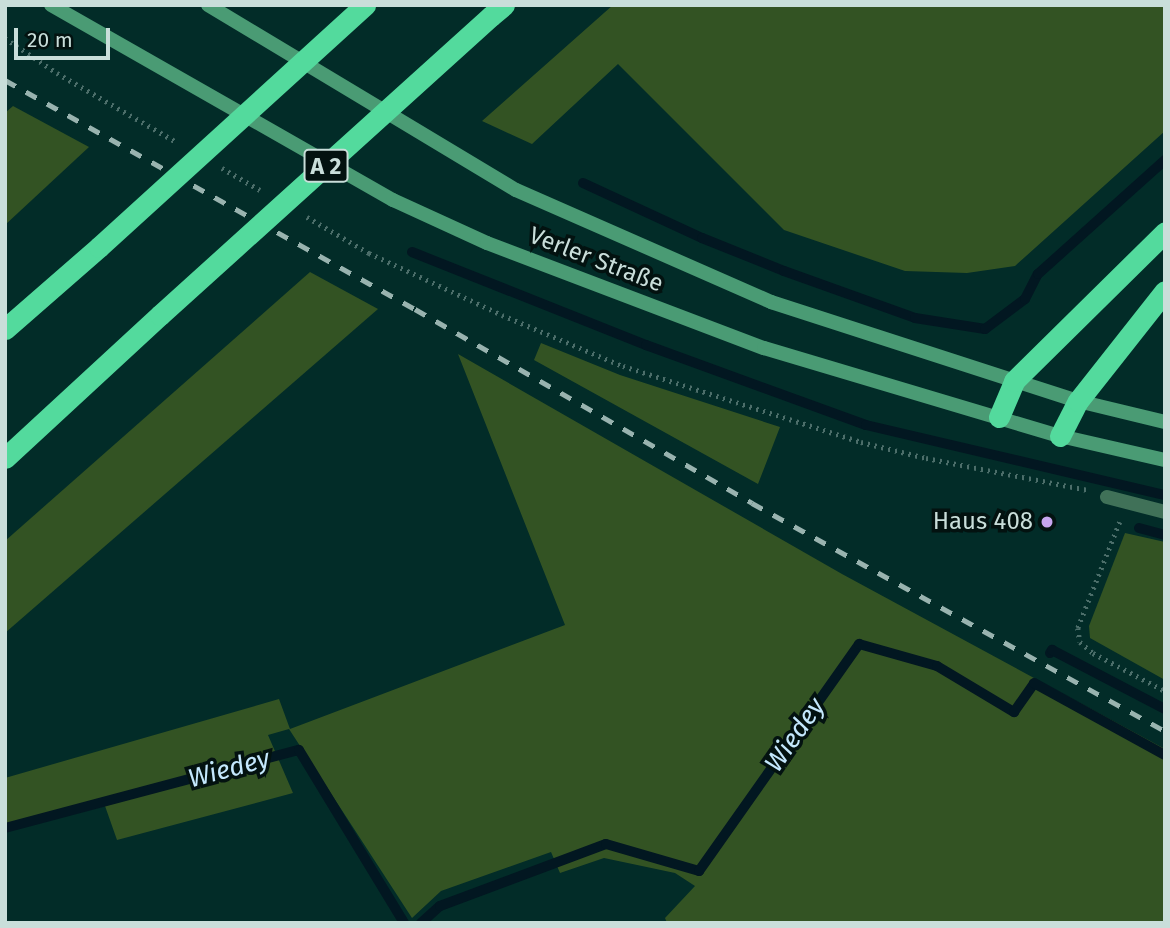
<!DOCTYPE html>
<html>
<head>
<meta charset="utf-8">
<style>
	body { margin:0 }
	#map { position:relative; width:1170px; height:928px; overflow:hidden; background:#022c28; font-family:"Fira Sans",sans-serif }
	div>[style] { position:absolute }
	.green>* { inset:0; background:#335323 }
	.stream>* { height:10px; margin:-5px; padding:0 5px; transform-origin:5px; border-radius:5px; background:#021721 }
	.path>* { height:4.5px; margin-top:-2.25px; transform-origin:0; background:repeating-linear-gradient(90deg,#4c6e6a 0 2px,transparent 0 7px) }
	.lane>* { height:14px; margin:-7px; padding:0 7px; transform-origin:7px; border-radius:7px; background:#407158 }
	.secondary>* { height:14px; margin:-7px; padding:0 7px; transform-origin:7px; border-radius:7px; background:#4a9b74 }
	.highway>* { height:21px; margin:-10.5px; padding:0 10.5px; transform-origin:10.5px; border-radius:10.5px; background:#53da9d }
	.rail>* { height:5px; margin-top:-2.5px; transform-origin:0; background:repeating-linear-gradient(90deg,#99b3af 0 12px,transparent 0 24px) }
	.highway-bridge>* { height:21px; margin:-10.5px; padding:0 10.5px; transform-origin:10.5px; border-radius:10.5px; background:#53da9d }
	.dots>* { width:19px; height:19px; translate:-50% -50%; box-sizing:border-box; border:4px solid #031210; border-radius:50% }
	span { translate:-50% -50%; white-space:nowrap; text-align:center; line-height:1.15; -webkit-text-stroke:7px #031210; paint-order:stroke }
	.shield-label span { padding:2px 5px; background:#031210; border:2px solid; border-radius:5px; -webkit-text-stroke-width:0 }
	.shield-label { font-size:23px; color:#c9deda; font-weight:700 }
	.street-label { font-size:24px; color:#c9deda }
	.poi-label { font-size:24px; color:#c9deda }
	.right { translate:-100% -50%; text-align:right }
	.water-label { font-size:26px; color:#c4e8fd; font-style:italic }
	.frame { position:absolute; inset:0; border:7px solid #c9deda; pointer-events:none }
	.scale { position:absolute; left:14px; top:28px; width:96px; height:32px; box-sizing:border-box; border:4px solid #c9deda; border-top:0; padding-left:9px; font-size:21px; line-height:24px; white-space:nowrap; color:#c9deda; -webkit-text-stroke:5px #031210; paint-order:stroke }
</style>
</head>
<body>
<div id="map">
	<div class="green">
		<div style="clip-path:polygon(613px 5px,1165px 5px,1165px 131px,1015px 266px,967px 273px,905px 271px,784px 230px,618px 64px,532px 144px,482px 121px)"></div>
		<div style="clip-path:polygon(13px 106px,89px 147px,5px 225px,5px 113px)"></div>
		<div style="clip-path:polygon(310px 272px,378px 309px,5px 633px,5px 541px)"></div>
		<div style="clip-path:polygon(541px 343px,620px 375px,780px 427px,758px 484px,534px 360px)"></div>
		<div style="clip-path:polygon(458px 354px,842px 574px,1165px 749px,1165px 923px,667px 923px,665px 918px,695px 886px,675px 873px,604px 858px,560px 873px,551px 852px,441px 891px,412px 918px,289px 729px,268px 735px,293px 793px,117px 840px,105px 806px,5px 832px,5px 778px,279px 699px,290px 729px,565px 625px)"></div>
		<div style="clip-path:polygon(1125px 533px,1165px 542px,1165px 680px,1090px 638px,1089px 626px)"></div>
	</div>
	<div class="stream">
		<div style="left:583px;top:183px;width:131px;rotate:24.8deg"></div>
		<div style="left:702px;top:238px;width:88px;rotate:21.9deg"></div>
		<div style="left:784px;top:271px;width:139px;rotate:19.7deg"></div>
		<div style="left:915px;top:318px;width:71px;rotate:8.9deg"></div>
		<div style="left:985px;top:329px;width:50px;rotate:-36.9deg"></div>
		<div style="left:1025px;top:299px;width:28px;rotate:-63deg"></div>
		<div style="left:1038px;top:274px;width:171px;rotate:-41.9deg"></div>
		<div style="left:412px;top:252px;width:252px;rotate:21.7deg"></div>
		<div style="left:646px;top:345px;width:234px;rotate:20deg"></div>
		<div style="left:866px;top:425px;width:307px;rotate:13.2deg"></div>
		<div style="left:1139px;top:528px;width:27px;rotate:15deg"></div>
		<div style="left:1050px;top:653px;width:4px;rotate:-56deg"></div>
		<div style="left:1052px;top:650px;width:127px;rotate:27.6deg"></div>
		<div style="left:5px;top:828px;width:304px;rotate:-14.9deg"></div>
		<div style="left:299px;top:750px;width:202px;rotate:58.7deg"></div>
		<div style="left:421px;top:923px;width:25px;rotate:-42deg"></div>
		<div style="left:440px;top:906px;width:177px;rotate:-20.5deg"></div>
		<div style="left:606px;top:844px;width:97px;rotate:16.2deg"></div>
		<div style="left:699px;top:871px;width:278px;rotate:-54.8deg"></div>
		<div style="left:859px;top:644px;width:81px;rotate:15.8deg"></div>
		<div style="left:937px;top:666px;width:90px;rotate:30.9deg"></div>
		<div style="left:1014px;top:712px;width:35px;rotate:-55deg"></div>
		<div style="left:1034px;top:683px;width:149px;rotate:28.8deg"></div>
	</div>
	<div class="path">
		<div style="left:5px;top:38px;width:63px;rotate:33.9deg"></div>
		<div style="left:57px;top:73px;width:136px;rotate:30deg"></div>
		<div style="left:222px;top:168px;width:44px;rotate:30.1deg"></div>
		<div style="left:307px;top:217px;width:72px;rotate:30.1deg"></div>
		<div style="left:369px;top:253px;width:147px;rotate:25deg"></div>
		<div style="left:502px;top:315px;width:131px;rotate:22.9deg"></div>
		<div style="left:623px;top:366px;width:250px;rotate:17.7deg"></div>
		<div style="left:861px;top:442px;width:67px;rotate:13.8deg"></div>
		<div style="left:926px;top:458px;width:165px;rotate:11.2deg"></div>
		<div style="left:1120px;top:522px;width:114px;rotate:111.6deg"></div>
		<div style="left:1078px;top:628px;width:14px;rotate:82deg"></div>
		<div style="left:1080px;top:642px;width:17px;rotate:40deg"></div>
		<div style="left:1093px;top:653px;width:81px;rotate:27.8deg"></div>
	</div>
	<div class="lane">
		<div style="left:1107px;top:497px;width:60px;rotate:14.5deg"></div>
	</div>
	<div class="secondary">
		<div style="left:51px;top:5px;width:394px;rotate:29.7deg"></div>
		<div style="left:393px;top:200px;width:103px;rotate:24.6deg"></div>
		<div style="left:487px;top:243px;width:296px;rotate:20.8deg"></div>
		<div style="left:764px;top:348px;width:309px;rotate:16.6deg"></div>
		<div style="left:1060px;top:436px;width:108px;rotate:12.9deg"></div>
		<div style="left:208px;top:5px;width:359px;rotate:31deg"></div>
		<div style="left:516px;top:190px;width:279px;rotate:23.7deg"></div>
		<div style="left:771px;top:302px;width:323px;rotate:17.9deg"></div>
		<div style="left:1078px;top:401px;width:89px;rotate:13.6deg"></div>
	</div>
	<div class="highway">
		<div style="left:491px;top:16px;width:17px;rotate:-40deg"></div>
		<div style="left:5px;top:329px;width:125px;rotate:-41.1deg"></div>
		<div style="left:999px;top:417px;width:39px;rotate:-67deg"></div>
		<div style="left:1014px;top:381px;width:212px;rotate:-44.6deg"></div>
		<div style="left:1060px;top:436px;width:39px;rotate:-63deg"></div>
		<div style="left:1078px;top:401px;width:140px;rotate:-51.7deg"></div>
		<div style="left:5px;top:458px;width:211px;rotate:-42.7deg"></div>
	</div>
	<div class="rail">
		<div style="left:5px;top:80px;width:470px;rotate:29.2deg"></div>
		<div style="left:415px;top:309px;width:389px;rotate:29.9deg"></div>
		<div style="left:752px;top:503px;width:472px;rotate:28.9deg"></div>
	</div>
	<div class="highway-bridge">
		<div style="left:99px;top:247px;width:360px;rotate:-42.3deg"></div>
		<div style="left:160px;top:315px;width:446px;rotate:-42.1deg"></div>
	</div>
	<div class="dots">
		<div style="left:1047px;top:522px;background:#c7a6ef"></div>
	</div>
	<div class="shield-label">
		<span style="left:326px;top:166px">A 2</span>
	</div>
	<div class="street-label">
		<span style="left:596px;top:260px;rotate:21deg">Verler Straße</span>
	</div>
	<div class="poi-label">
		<span class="right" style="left:1033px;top:522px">Haus 408</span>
	</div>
	<div class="water-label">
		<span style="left:795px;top:735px;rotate:-55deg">Wiedey</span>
		<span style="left:229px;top:769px;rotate:-15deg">Wiedey</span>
	</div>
	<div class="frame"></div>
	<div class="scale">20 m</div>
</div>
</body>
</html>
